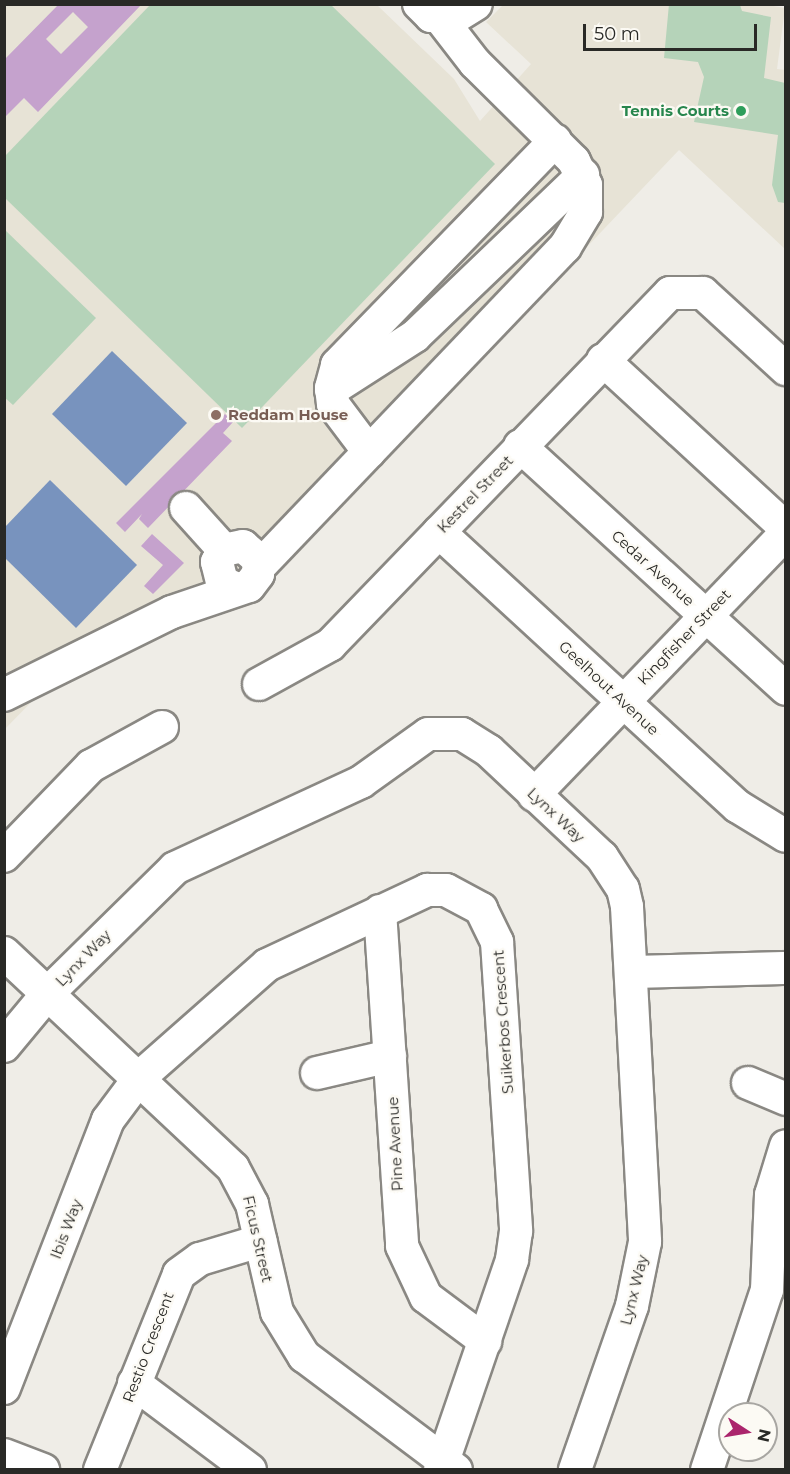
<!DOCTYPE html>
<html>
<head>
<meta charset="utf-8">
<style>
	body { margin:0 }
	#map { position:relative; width:790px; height:1474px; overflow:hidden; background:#efede7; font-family:Montserrat,sans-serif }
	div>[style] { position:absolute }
	.built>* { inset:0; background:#e7e3d6 }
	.green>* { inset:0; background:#b5d3b9 }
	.water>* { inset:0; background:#7893be }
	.building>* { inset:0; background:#c5a2cd }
	.roads { filter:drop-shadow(2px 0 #8a8883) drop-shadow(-2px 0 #8a8883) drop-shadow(0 2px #8a8883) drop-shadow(0 -2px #8a8883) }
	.minor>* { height:32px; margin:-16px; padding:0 16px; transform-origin:16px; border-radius:16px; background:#fff }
	.dots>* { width:16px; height:16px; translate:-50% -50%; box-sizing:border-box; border:3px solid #fcfaf4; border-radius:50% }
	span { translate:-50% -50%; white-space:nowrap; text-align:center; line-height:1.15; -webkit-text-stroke:4.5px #fcfaf4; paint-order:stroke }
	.leisure-label { font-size:15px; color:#27864d; font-weight:700 }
	.right { translate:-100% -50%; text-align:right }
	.education-label { font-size:15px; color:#785e54; font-weight:700 }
	.left { translate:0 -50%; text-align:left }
	.street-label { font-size:15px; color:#292926 }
	.frame { position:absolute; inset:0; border:6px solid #292926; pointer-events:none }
	.north { position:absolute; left:718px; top:1402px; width:60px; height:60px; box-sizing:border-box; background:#fcfaf4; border:2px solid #a8a6a2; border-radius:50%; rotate:102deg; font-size:16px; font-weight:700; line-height:24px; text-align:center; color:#292926 }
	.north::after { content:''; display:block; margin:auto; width:21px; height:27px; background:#ab256d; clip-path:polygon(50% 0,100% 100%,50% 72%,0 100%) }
	.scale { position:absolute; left:583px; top:24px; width:174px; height:27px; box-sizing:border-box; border:3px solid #292926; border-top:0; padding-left:8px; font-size:18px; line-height:21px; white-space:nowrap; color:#292926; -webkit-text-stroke:4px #fcfaf4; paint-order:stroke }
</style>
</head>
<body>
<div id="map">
	<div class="built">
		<div style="clip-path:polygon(762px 4px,785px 8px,777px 69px,786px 70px,785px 249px,679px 150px,262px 589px,43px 690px,5px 729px,5px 5px,377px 5px,454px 79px,480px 121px,531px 64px,486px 22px,503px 5px)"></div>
	</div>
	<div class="green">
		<div style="clip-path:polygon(330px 4px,495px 164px,242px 428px,5px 198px,5px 156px,150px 5px)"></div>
		<div style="clip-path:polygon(669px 4px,740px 5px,742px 11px,771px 17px,764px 78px,785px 83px,785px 203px,778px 202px,772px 185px,778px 135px,694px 122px,704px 77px,698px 62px,664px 58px)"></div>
		<div style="clip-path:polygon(4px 229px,96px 318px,13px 405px,4px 397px)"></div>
	</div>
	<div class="water">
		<div style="clip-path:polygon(112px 351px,187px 423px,126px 486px,52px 414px)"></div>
		<div style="clip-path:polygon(50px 480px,137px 565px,76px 628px,5px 558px,5px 527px)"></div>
	</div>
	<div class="building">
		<div style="clip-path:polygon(evenodd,59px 4px,142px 4px,38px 112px,24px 98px,4px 118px,4px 60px,59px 4px,73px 12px,88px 27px,61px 54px,46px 39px,73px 12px)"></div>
		<div style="clip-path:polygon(225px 414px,233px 422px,223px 433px,232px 441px,148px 528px,139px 519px,142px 514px,125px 532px,116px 523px)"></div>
		<div style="clip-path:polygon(152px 534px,184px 563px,153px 594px,144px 586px,163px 565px,141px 546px)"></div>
	</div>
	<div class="roads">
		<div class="minor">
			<div style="left:419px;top:4px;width:17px;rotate:45deg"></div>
			<div style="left:431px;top:16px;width:21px;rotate:8deg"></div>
			<div style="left:452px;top:19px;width:28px;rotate:-32deg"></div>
			<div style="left:603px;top:360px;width:248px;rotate:42.6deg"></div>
			<div style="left:331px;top:390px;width:100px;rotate:-32.7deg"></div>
			<div style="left:415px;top:336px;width:233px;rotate:-43.8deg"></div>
			<div style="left:520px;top:446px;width:360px;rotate:42.4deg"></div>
			<div style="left:369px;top:452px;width:60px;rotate:-126.9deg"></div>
			<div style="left:333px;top:404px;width:16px;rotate:-97deg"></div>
			<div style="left:331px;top:388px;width:24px;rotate:-75deg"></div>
			<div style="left:337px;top:365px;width:313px;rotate:-45.8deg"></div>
			<div style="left:186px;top:508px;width:57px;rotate:47.9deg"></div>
			<div style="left:439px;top:532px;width:405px;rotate:42.6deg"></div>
			<div style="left:737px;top:806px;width:57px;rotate:31.5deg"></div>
			<div style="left:259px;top:567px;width:443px;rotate:-46.3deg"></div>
			<div style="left:565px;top:247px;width:41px;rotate:-59deg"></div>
			<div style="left:586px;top:212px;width:27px;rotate:-90deg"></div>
			<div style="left:586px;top:185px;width:27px;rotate:-117deg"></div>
			<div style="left:574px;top:161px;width:139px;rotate:-135.3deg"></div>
			<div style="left:475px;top:63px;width:56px;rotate:-127.7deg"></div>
			<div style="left:259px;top:684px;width:81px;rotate:-28.8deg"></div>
			<div style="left:330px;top:645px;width:489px;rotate:-46deg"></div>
			<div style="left:670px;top:293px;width:33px"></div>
			<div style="left:703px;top:293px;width:113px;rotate:42.5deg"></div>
			<div style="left:4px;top:695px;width:187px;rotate:-26.3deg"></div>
			<div style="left:172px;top:612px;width:81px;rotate:-18.7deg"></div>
			<div style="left:249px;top:586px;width:15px;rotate:-53deg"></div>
			<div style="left:258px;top:574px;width:14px;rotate:-86deg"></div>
			<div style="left:259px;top:560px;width:21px;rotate:-139deg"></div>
			<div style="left:243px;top:546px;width:19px;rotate:168deg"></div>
			<div style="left:224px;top:550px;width:14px;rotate:120deg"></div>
			<div style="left:217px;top:562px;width:21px;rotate:76deg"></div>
			<div style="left:222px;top:582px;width:14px;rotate:25deg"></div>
			<div style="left:534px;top:795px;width:364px;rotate:-46.1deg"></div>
			<div style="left:4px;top:856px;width:125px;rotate:-46deg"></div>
			<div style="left:91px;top:766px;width:81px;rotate:-28.8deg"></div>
			<div style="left:380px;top:911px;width:336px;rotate:86.2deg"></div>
			<div style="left:402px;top:1246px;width:56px;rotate:64.8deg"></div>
			<div style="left:426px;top:1297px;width:74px;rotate:36.7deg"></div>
			<div style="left:4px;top:953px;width:314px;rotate:43.2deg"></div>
			<div style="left:233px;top:1168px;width:41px;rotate:62.2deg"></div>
			<div style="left:252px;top:1204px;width:111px;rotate:77deg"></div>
			<div style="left:277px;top:1312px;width:52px;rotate:58.5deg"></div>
			<div style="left:304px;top:1356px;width:190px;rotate:36.9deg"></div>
			<div style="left:631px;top:972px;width:155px;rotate:-1.5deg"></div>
			<div style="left:4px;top:1046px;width:69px;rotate:-50.3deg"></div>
			<div style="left:48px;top:993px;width:178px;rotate:-44.5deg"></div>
			<div style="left:175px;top:868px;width:205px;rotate:-24.8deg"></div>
			<div style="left:361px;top:782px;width:82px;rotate:-35.6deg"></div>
			<div style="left:428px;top:734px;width:34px"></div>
			<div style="left:462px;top:734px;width:32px;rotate:32deg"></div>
			<div style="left:489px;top:751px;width:155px;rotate:43.2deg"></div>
			<div style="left:602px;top:857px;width:38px;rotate:57deg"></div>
			<div style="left:623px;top:889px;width:18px;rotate:77deg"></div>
			<div style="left:627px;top:907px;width:335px;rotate:86.9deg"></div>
			<div style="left:645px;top:1242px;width:65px;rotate:101.5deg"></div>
			<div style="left:632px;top:1306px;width:174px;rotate:109.2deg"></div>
			<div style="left:317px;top:1073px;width:75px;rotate:-13.1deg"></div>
			<div style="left:748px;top:1083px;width:41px;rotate:22.8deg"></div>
			<div style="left:134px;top:1383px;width:145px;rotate:36.9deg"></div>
			<div style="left:4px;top:1388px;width:287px;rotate:-68.8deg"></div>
			<div style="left:108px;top:1120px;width:54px;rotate:-53.3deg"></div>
			<div style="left:140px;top:1077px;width:169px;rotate:-41.4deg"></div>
			<div style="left:267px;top:965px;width:177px;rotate:-25.1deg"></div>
			<div style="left:427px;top:890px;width:19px"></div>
			<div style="left:446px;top:890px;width:40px;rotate:28deg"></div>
			<div style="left:481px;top:909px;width:37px;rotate:64deg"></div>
			<div style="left:497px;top:942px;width:290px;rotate:86.2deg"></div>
			<div style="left:516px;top:1231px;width:29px;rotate:98deg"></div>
			<div style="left:512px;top:1260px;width:222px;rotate:108.9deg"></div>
			<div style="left:4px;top:1455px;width:42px;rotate:21deg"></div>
			<div style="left:100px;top:1470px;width:211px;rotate:-68deg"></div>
			<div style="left:179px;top:1274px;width:26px;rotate:-36deg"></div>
			<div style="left:200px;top:1259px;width:63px;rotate:-16.7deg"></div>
			<div style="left:707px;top:1470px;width:190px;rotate:-71.6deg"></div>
			<div style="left:767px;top:1290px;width:95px;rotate:-87.6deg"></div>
			<div style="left:771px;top:1195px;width:51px;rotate:-73deg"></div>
		</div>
	</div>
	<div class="dots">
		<div style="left:741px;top:111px;background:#2e9e5b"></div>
		<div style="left:216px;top:415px;background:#8d6e63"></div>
	</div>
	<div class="leisure-label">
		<span class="right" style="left:729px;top:111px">Tennis Courts</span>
	</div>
	<div class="education-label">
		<span class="left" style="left:228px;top:415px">Reddam House</span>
	</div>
	<div class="street-label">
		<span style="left:475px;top:494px;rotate:-46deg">Kestrel Street</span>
		<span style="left:653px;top:568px;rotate:42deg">Cedar Avenue</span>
		<span style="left:684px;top:637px;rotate:-46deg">Kingfisher Street</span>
		<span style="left:609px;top:688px;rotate:43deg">Geelhout Avenue</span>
		<span style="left:556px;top:815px;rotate:43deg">Lynx Way</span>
		<span style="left:83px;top:958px;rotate:-46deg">Lynx Way</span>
		<span style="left:503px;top:1022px;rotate:-94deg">Suikerbos Crescent</span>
		<span style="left:395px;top:1144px;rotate:-93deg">Pine Avenue</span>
		<span style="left:66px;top:1229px;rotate:-69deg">Ibis Way</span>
		<span style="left:258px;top:1239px;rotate:77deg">Ficus Street</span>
		<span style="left:634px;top:1290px;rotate:-76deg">Lynx Way</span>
		<span style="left:148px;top:1347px;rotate:-69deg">Restio Crescent</span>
	</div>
	<div class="frame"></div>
	<div class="north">N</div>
	<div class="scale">50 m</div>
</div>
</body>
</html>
